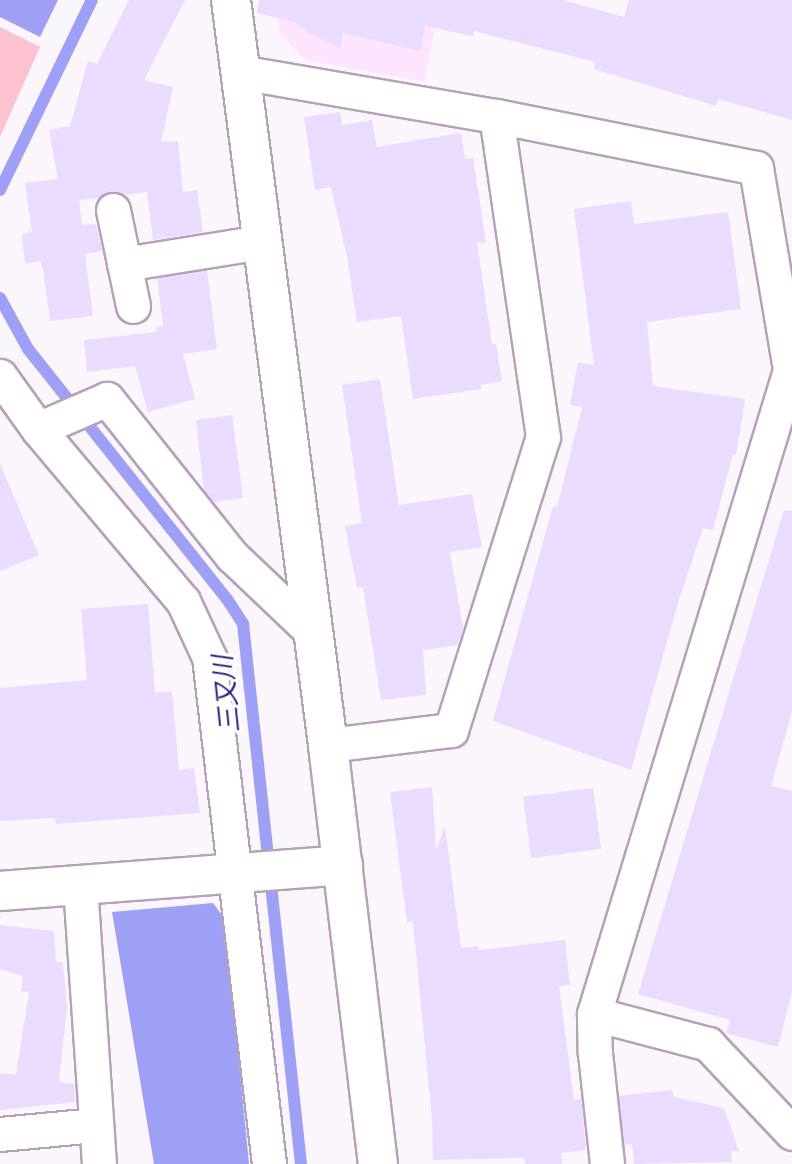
<!DOCTYPE html>
<html>
<head>
<meta charset="utf-8">
<style>
	body { margin:0 }
	#map { position:relative; width:792px; height:1164px; overflow:hidden; background:#fbf6fc; font-family:"Work Sans","Noto Sans JP",sans-serif }
	div>[style] { position:absolute }
	.built>* { inset:0; background:#fde5ff }
	.green>* { inset:0; background:#fcc2cf }
	.water>* { inset:0; background:#9ea0f5 }
	.stream>* { height:12px; margin:-6px; padding:0 6px; transform-origin:6px; border-radius:6px; background:#9ea0f5 }
	.building>* { inset:0; background:#e9dcff }
	.roads { filter:drop-shadow(2px 0 #b7a1ba) drop-shadow(-2px 0 #b7a1ba) drop-shadow(0 2px #b7a1ba) drop-shadow(0 -2px #b7a1ba) }
	.street>* { height:33px; margin:-16.5px; padding:0 16.5px; transform-origin:16.5px; border-radius:16.5px; background:#fff }
	.secondary>* { height:38px; margin:-19px; padding:0 19px; transform-origin:19px; border-radius:19px; background:#fff }
	span { translate:-50% -50%; white-space:nowrap; text-align:center; line-height:1.15; -webkit-text-stroke:6px #fff; paint-order:stroke }
	.water-label { font-size:26px; color:#2e1d7d; font-style:italic }
</style>
</head>
<body>
<div id="map">
	<div class="built">
		<div style="clip-path:polygon(276px 0,440px 0,425px 82px,305px 60px,280px 33px)"></div>
	</div>
	<div class="green">
		<div style="clip-path:polygon(0 27px,40px 47px,0 137px)"></div>
	</div>
	<div class="water">
		<div style="clip-path:polygon(0 0,58px 0,40px 37px,0 17px)"></div>
		<div style="clip-path:polygon(213px 903px,225px 919px,249px 1164px,154px 1164px,112px 912px)"></div>
	</div>
	<div class="stream">
		<div style="left:0;top:190px;width:211px;rotate:-64.2deg"></div>
		<div style="left:0;top:298px;width:58px;rotate:61.2deg"></div>
		<div style="left:28px;top:349px;width:320px;rotate:51.5deg"></div>
		<div style="left:227px;top:599px;width:30px;rotate:57deg"></div>
		<div style="left:243px;top:624px;width:543px;rotate:83.87deg"></div>
	</div>
	<div class="building">
		<div style="clip-path:polygon(129px 0,185px 0,144px 80px,173px 87px,161px 142px,178px 141px,183px 192px,197px 190px,203px 232px,153px 240px,147px 192px,124px 195px,110px 191px,99px 198px,79px 200px,82px 225px,96px 224px,102px 251px,85px 254px,93px 316px,50px 321px,43px 269px,40px 261px,25px 264px,22px 234px,32px 232px,25px 183px,58px 179px,49px 130px,70px 126px,88px 61px,97px 64px)"></div>
		<div style="clip-path:polygon(259px 0,563px 0,624px 17px,629px 0,792px 0,792px 120px,718px 99px,716px 106px,594px 69px,595px 62px,474px 31px,473px 36px,425px 26px,421px 51px,342px 33px,341px 49px,308px 32px,295px 22px,257px 13px)"></div>
		<div style="clip-path:polygon(340px 112px,342px 125px,372px 120px,377px 147px,461px 133px,465px 159px,473px 158px,486px 242px,477px 243px,492px 344px,496px 344px,502px 381px,481px 385px,481px 389px,413px 399px,401px 316px,357px 322px,347px 257px,331px 187px,315px 190px,304px 117px)"></div>
		<div style="clip-path:polygon(631px 201px,634px 224px,728px 212px,741px 309px,647px 322px,653px 386px,745px 399px,736px 455px,733px 454px,713px 530px,703px 528px,677px 606px,631px 770px,493px 721px,553px 506px,557px 507px,582px 407px,570px 405px,578px 362px,594px 365px,574px 209px)"></div>
		<div style="clip-path:polygon(207px 270px,217px 349px,183px 354px,195px 399px,148px 412px,135px 366px,87px 372px,84px 340px,157px 332px,156px 327px,163px 326px,157px 278px)"></div>
		<div style="clip-path:polygon(380px 379px,399px 505px,472px 494px,482px 547px,450px 552px,463px 627px,458px 645px,423px 650px,426px 695px,381px 700px,363px 587px,357px 588px,345px 526px,362px 523px,342px 385px)"></div>
		<div style="clip-path:polygon(232px 415px,243px 498px,214px 502px,204px 490px,196px 420px)"></div>
		<div style="clip-path:polygon(0 464px,39px 555px,0 571px)"></div>
		<div style="clip-path:polygon(784px 510px,792px 511px,792px 711px,771px 786px,792px 791px,792px 991px,778px 1047px,726px 1033px,730px 1020px,638px 994px)"></div>
		<div style="clip-path:polygon(148px 604px,155px 693px,172px 691px,179px 770px,194px 768px,200px 813px,56px 824px,55px 818px,0 821px,0 688px,87px 680px,81px 609px)"></div>
		<div style="clip-path:polygon(432px 787px,436px 850px,445px 826px,461px 948px,478px 946px,479px 950px,565px 940px,570px 985px,559px 986px,574px 1100px,581px 1099px,586px 1150px,561px 1153px,562px 1164px,525px 1164px,524px 1158px,433px 1160px,432px 1119px,413px 922px,407px 922px,390px 792px)"></div>
		<div style="clip-path:polygon(593px 788px,601px 849px,531px 858px,523px 797px)"></div>
		<div style="clip-path:polygon(0 925px,54px 931px,56px 962px,63px 962px,67px 1007px,59px 1082px,74px 1084px,75px 1102px,0 1110px,0 1073px,16px 1075px,29px 992px,21px 991px,23px 976px,0 969px)"></div>
		<div style="clip-path:polygon(672px 1090px,674px 1097px,724px 1108px,739px 1151px,731px 1151px,732px 1162px,634px 1164px,632px 1144px,624px 1145px,619px 1096px)"></div>
	</div>
	<div class="roads">
		<div class="street">
			<div style="left:240px;top:72px;width:260px;rotate:9.8deg"></div>
			<div style="left:496px;top:116px;width:265px;rotate:11.3deg"></div>
			<div style="left:756px;top:168px;width:205px;rotate:80.4deg"></div>
			<div style="left:790px;top:370px;width:673px;rotate:106.93deg"></div>
			<div style="left:594px;top:1014px;width:39px;rotate:89deg"></div>
			<div style="left:595px;top:1053px;width:112px;rotate:83.8deg"></div>
			<div style="left:113px;top:210px;width:98px;rotate:78.2deg"></div>
			<div style="left:124px;top:264px;width:140px;rotate:-9.1deg"></div>
			<div style="left:0;top:376px;width:65px;rotate:54.4deg"></div>
			<div style="left:38px;top:429px;width:225px;rotate:49.9deg"></div>
			<div style="left:183px;top:601px;width:62px;rotate:65.1deg"></div>
			<div style="left:209px;top:657px;width:511px;rotate:83.25deg"></div>
			<div style="left:38px;top:429px;width:75px;rotate:-23.5deg"></div>
			<div style="left:107px;top:399px;width:201px;rotate:51.5deg"></div>
			<div style="left:232px;top:556px;width:112px;rotate:43.5deg"></div>
			<div style="left:328px;top:745px;width:124px;rotate:-7deg"></div>
			<div style="left:451px;top:730px;width:307px;rotate:-72.6deg"></div>
			<div style="left:543px;top:437px;width:324px;rotate:-98.3deg"></div>
			<div style="left:80px;top:885px;width:280px;rotate:86.1deg"></div>
			<div style="left:594px;top:1014px;width:118px;rotate:14.7deg"></div>
			<div style="left:708px;top:1044px;width:122px;rotate:46.7deg"></div>
			<div style="left:0;top:1134px;width:95px;rotate:-5.4deg"></div>
		</div>
		<div class="secondary">
			<div style="left:231px;top:0;width:751px;rotate:82.58deg"></div>
			<div style="left:328px;top:745px;width:422px;rotate:83.2deg"></div>
			<div style="left:0;top:891px;width:344px;rotate:-4.3deg"></div>
		</div>
	</div>
	<div class="water-label">
		<span style="left:227px;top:694px;rotate:-96deg">三又川</span>
	</div>
</div>
</body>
</html>
